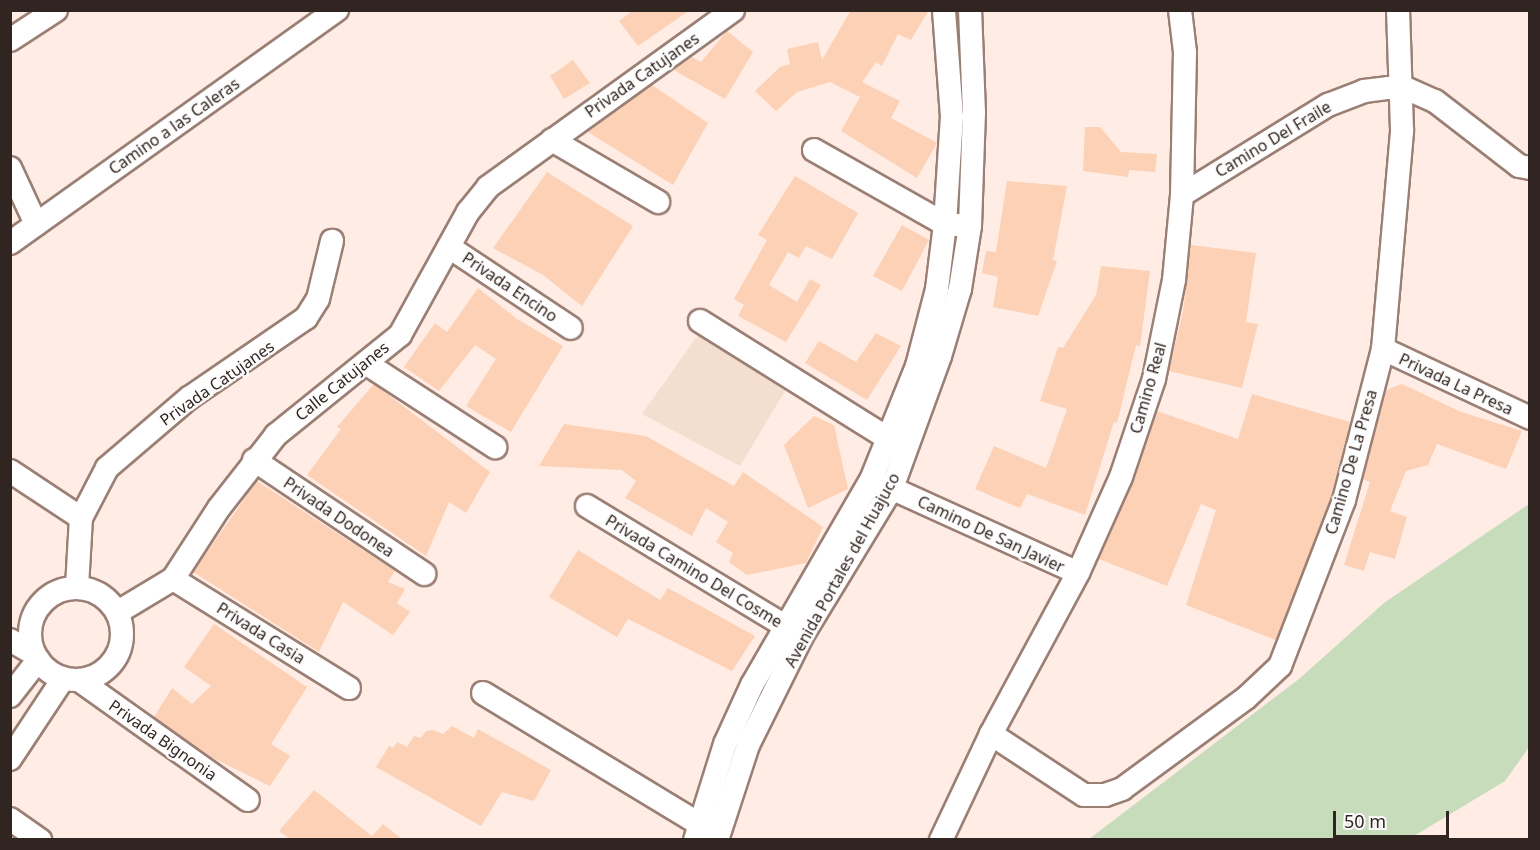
<!DOCTYPE html>
<html>
<head>
<meta charset="utf-8">
<style>
	body { margin:0 }
	#map { position:relative; width:1540px; height:850px; overflow:hidden; background:#ffece4; font-family:"Noto Sans",sans-serif }
	div>[style] { position:absolute }
	.medical>* { inset:0; background:#f3ded0 }
	.green>* { inset:0; background:#c6dcba }
	.building>* { inset:0; background:#fdd1b5 }
	.roads { filter:drop-shadow(2px 0 #9b7f74) drop-shadow(-2px 0 #9b7f74) drop-shadow(0 2px #9b7f74) drop-shadow(0 -2px #9b7f74) }
	.minor>* { height:22px; margin:-11px; padding:0 11px; transform-origin:11px; border-radius:11px; background:#fff }
	.minor>.ring { margin:-11px; padding:0; box-sizing:content-box; background:none; border:22px solid #fff; border-radius:50% }
	span { translate:-50% -50%; white-space:nowrap; text-align:center; line-height:1.15; -webkit-text-stroke:5px #fdfdfd; paint-order:stroke }
	.street-label { font-size:16px; color:#312521 }
	.frame { position:absolute; inset:0; border:12px solid #312521; pointer-events:none }
	.scale { position:absolute; left:1333px; top:811px; width:116px; height:27px; box-sizing:border-box; border:3px solid #312521; border-top:0; padding-left:8px; font-size:18px; line-height:21px; white-space:nowrap; color:#312521; -webkit-text-stroke:4px #fdfdfd; paint-order:stroke }
</style>
</head>
<body>
<div id="map">
	<div class="medical">
		<div style="clip-path:polygon(699px 334px,785px 391px,740px 466px,642px 414px)"></div>
	</div>
	<div class="green">
		<div style="clip-path:polygon(1529px 504px,1529px 747px,1505px 781px,1409px 839px,1089px 839px,1299px 679px,1384px 603px)"></div>
	</div>
	<div class="building">
		<div style="clip-path:polygon(634px 10px,690px 10px,638px 46px,619px 21px)"></div>
		<div style="clip-path:polygon(851px 10px,929px 10px,911px 40px,898px 34px,882px 66px,876px 62px,862px 82px,900px 101px,891px 118px,937px 143px,917px 178px,841px 131px,860px 97px,830px 82px,797px 92px,776px 111px,755px 91px,780px 67px,790px 64px,787px 49px,818px 42px,822px 60px)"></div>
		<div style="clip-path:polygon(727px 31px,753px 52px,725px 99px,674px 70px,692px 57px,701px 62px)"></div>
		<div style="clip-path:polygon(573px 60px,590px 83px,564px 99px,550px 76px)"></div>
		<div style="clip-path:polygon(652px 85px,708px 123px,673px 185px,588px 132px)"></div>
		<div style="clip-path:polygon(1085px 127px,1100px 127px,1121px 152px,1157px 154px,1155px 172px,1129px 170px,1128px 177px,1083px 171px)"></div>
		<div style="clip-path:polygon(547px 172px,633px 226px,582px 306px,543px 275px,493px 248px)"></div>
		<div style="clip-path:polygon(795px 176px,858px 213px,832px 259px,806px 246px,799px 258px,788px 252px,769px 285px,797px 302px,810px 279px,821px 285px,786px 342px,738px 316px,744px 305px,734px 299px,767px 240px,758px 235px)"></div>
		<div style="clip-path:polygon(1007px 181px,1067px 186px,1053px 260px,1057px 261px,1038px 316px,993px 307px,998px 277px,982px 273px,986px 251px,996px 252px)"></div>
		<div style="clip-path:polygon(902px 225px,929px 240px,902px 291px,873px 276px)"></div>
		<div style="clip-path:polygon(1191px 245px,1256px 253px,1246px 322px,1258px 324px,1242px 388px,1169px 371px,1183px 311px)"></div>
		<div style="clip-path:polygon(1101px 266px,1150px 271px,1140px 346px,1136px 345px,1117px 423px,1114px 422px,1085px 515px,1027px 494px,1020px 508px,975px 489px,994px 446px,1046px 468px,1067px 409px,1040px 401px,1058px 347px,1063px 348px,1096px 295px)"></div>
		<div style="clip-path:polygon(478px 288px,517px 319px,563px 346px,511px 432px,466px 406px,496px 359px,475px 345px,439px 391px,404px 367px,435px 323px,447px 332px)"></div>
		<div style="clip-path:polygon(876px 333px,901px 346px,867px 400px,805px 363px,819px 341px,856px 362px)"></div>
		<div style="clip-path:polygon(374px 384px,490px 472px,466px 513px,449px 502px,426px 556px,307px 475px,341px 429px,337px 427px)"></div>
		<div style="clip-path:polygon(1402px 384px,1461px 412px,1522px 431px,1506px 469px,1437px 444px,1428px 465px,1406px 471px,1390px 511px,1407px 517px,1395px 559px,1370px 552px,1364px 571px,1344px 565px,1370px 482px,1363px 479px,1386px 390px)"></div>
		<div style="clip-path:polygon(1252px 394px,1350px 422px,1331px 496px,1276px 640px,1186px 605px,1216px 510px,1201px 504px,1167px 586px,1099px 559px,1133px 483px,1157px 411px,1238px 439px)"></div>
		<div style="clip-path:polygon(814px 416px,834px 425px,848px 489px,808px 508px,784px 445px)"></div>
		<div style="clip-path:polygon(564px 424px,646px 436px,734px 486px,743px 472px,823px 527px,806px 563px,747px 575px,729px 562px,733px 553px,716px 542px,728px 522px,706px 508px,692px 536px,625px 498px,636px 481px,622px 470px,539px 466px)"></div>
		<div style="clip-path:polygon(257px 481px,395px 571px,388px 582px,405px 589px,397px 603px,410px 612px,393px 635px,343px 602px,319px 652px,193px 572px)"></div>
		<div style="clip-path:polygon(578px 550px,660px 600px,668px 588px,755px 636px,732px 671px,628px 619px,617px 637px,549px 597px)"></div>
		<div style="clip-path:polygon(214px 624px,307px 687px,271px 744px,290px 756px,270px 786px,213px 758px,154px 717px,172px 688px,192px 704px,211px 686px,184px 667px)"></div>
		<div style="clip-path:polygon(452px 726px,474px 738px,478px 729px,551px 770px,534px 801px,502px 792px,481px 826px,376px 767px,389px 746px,393px 748px,397px 742px,407px 747px,414px 736px,421px 738px,426px 731px,433px 730px,443px 734px)"></div>
		<div style="clip-path:polygon(314px 790px,372px 836px,383px 824px,403px 840px,291px 840px,279px 831px)"></div>
	</div>
	<div class="roads">
		<div class="minor">
			<div style="left:10px;top:40px;width:55px;rotate:-33.1deg"></div>
			<div style="left:552px;top:140px;width:123px;rotate:30.3deg"></div>
			<div style="left:814px;top:150px;width:150px;rotate:29.5deg"></div>
			<div style="left:945px;top:224px;width:12px;rotate:5deg"></div>
			<div style="left:10px;top:168px;width:62px;rotate:65.1deg"></div>
			<div style="left:1182px;top:195px;width:172px;rotate:-31.7deg"></div>
			<div style="left:1328px;top:105px;width:39px;rotate:-21deg"></div>
			<div style="left:1364px;top:91px;width:25px;rotate:-7deg"></div>
			<div style="left:1389px;top:88px;width:14px;rotate:-4deg"></div>
			<div style="left:1403px;top:87px;width:35px;rotate:24deg"></div>
			<div style="left:1435px;top:101px;width:106px;rotate:37.7deg"></div>
			<div style="left:1519px;top:166px;width:11px;rotate:10deg"></div>
			<div style="left:10px;top:243px;width:402px;rotate:-35.5deg"></div>
			<div style="left:449px;top:247px;width:146px;rotate:33.6deg"></div>
			<div style="left:700px;top:321px;width:236px;rotate:32deg"></div>
			<div style="left:1383px;top:349px;width:162px;rotate:25.1deg"></div>
			<div style="left:367px;top:364px;width:153px;rotate:33deg"></div>
			<div style="left:254px;top:460px;width:205px;rotate:33.8deg"></div>
			<div style="left:10px;top:471px;width:85px;rotate:33.5deg"></div>
			<div style="left:880px;top:483px;width:217px;rotate:24.4deg"></div>
			<div style="left:587px;top:506px;width:243px;rotate:31.2deg"></div>
			<div style="left:173px;top:579px;width:207px;rotate:31.8deg"></div>
			<div style="left:77px;top:587px;width:69px;rotate:-86.7deg"></div>
			<div style="left:81px;top:518px;width:56px;rotate:-62.5deg"></div>
			<div style="left:107px;top:468px;width:108px;rotate:-40.5deg"></div>
			<div style="left:189px;top:398px;width:142px;rotate:-34.4deg"></div>
			<div style="left:306px;top:318px;width:22px;rotate:-58deg"></div>
			<div style="left:318px;top:299px;width:60px;rotate:-76.4deg"></div>
			<div class="ring" style="left:30px;top:588px;width:70px;height:70px"></div>
			<div style="left:118px;top:612px;width:64px;rotate:-31deg"></div>
			<div style="left:173px;top:579px;width:85px;rotate:-57.1deg"></div>
			<div style="left:219px;top:508px;width:93px;rotate:-52deg"></div>
			<div style="left:276px;top:435px;width:159px;rotate:-38.9deg"></div>
			<div style="left:400px;top:335px;width:141px;rotate:-61.1deg"></div>
			<div style="left:468px;top:212px;width:32px;rotate:-51deg"></div>
			<div style="left:488px;top:187px;width:302px;rotate:-35.8deg"></div>
			<div style="left:10px;top:640px;width:28px;rotate:30deg"></div>
			<div style="left:79px;top:680px;width:207px;rotate:35.4deg"></div>
			<div style="left:483px;top:693px;width:267px;rotate:31.2deg"></div>
			<div style="left:10px;top:696px;width:46px;rotate:-52.1deg"></div>
			<div style="left:991px;top:734px;width:111px;rotate:33.3deg"></div>
			<div style="left:1084px;top:795px;width:21px"></div>
			<div style="left:1105px;top:795px;width:18px;rotate:-19deg"></div>
			<div style="left:1122px;top:789px;width:154px;rotate:-36.3deg"></div>
			<div style="left:1246px;top:698px;width:47px;rotate:-43.3deg"></div>
			<div style="left:1280px;top:666px;width:178px;rotate:-68.9deg"></div>
			<div style="left:1344px;top:500px;width:156px;rotate:-75.5deg"></div>
			<div style="left:1383px;top:349px;width:220px;rotate:-85deg"></div>
			<div style="left:1402px;top:130px;width:120px;rotate:-91.9deg"></div>
			<div style="left:10px;top:759px;width:96px;rotate:-56.5deg"></div>
			<div style="left:10px;top:819px;width:37px;rotate:35deg"></div>
			<div style="left:695px;top:840px;width:101px;rotate:-72.6deg"></div>
			<div style="left:725px;top:744px;width:65px;rotate:-65.4deg"></div>
			<div style="left:752px;top:685px;width:237px;rotate:-59.9deg"></div>
			<div style="left:871px;top:480px;width:123px;rotate:-68deg"></div>
			<div style="left:917px;top:366px;width:80px;rotate:-75.4deg"></div>
			<div style="left:937px;top:289px;width:65px;rotate:-83deg"></div>
			<div style="left:945px;top:224px;width:107px;rotate:-86.3deg"></div>
			<div style="left:952px;top:117px;width:107px;rotate:-94.3deg"></div>
			<div style="left:717px;top:840px;width:100px;rotate:-71.9deg"></div>
			<div style="left:748px;top:745px;width:122px;rotate:-63.6deg"></div>
			<div style="left:802px;top:636px;width:173px;rotate:-58.7deg"></div>
			<div style="left:892px;top:488px;width:140px;rotate:-70deg"></div>
			<div style="left:940px;top:356px;width:70px;rotate:-73.4deg"></div>
			<div style="left:960px;top:289px;width:64px;rotate:-81deg"></div>
			<div style="left:970px;top:226px;width:113px;rotate:-88deg"></div>
			<div style="left:974px;top:113px;width:103px;rotate:-92.2deg"></div>
			<div style="left:941px;top:840px;width:117px;rotate:-64.7deg"></div>
			<div style="left:991px;top:734px;width:183px;rotate:-61.6deg"></div>
			<div style="left:1078px;top:573px;width:105px;rotate:-65.9deg"></div>
			<div style="left:1121px;top:477px;width:103px;rotate:-71.4deg"></div>
			<div style="left:1154px;top:379px;width:101px;rotate:-78.6deg"></div>
			<div style="left:1174px;top:280px;width:85px;rotate:-84.6deg"></div>
			<div style="left:1182px;top:195px;width:143px;rotate:-88.8deg"></div>
			<div style="left:1185px;top:52px;width:42px;rotate:-96.8deg"></div>
		</div>
	</div>
	<div class="street-label">
		<span style="left:642px;top:75px;rotate:-35deg">Privada Catujanes</span>
		<span style="left:174px;top:126px;rotate:-35deg">Camino a las Caleras</span>
		<span style="left:1273px;top:139px;rotate:-31deg">Camino Del Fraile</span>
		<span style="left:510px;top:287px;rotate:34deg">Privada Encino</span>
		<span style="left:342px;top:381px;rotate:-39deg">Calle Catujanes</span>
		<span style="left:217px;top:383px;rotate:-35deg">Privada Catujanes</span>
		<span style="left:1456px;top:384px;rotate:25deg">Privada La Presa</span>
		<span style="left:1148px;top:388px;rotate:-74deg">Camino Real</span>
		<span style="left:1351px;top:462px;rotate:-74deg">Camino De La Presa</span>
		<span style="left:339px;top:517px;rotate:34deg">Privada Dodonea</span>
		<span style="left:991px;top:534px;rotate:25deg">Camino De San Javier</span>
		<span style="left:842px;top:570px;rotate:-61deg">Avenida Portales del Huajuco</span>
		<span style="left:694px;top:571px;rotate:31deg">Privada Camino Del Cosme</span>
		<span style="left:261px;top:633px;rotate:32deg">Privada Casia</span>
		<span style="left:163px;top:740px;rotate:35deg">Privada Bignonia</span>
	</div>
	<div class="frame"></div>
	<div class="scale">50 m</div>
</div>
</body>
</html>
